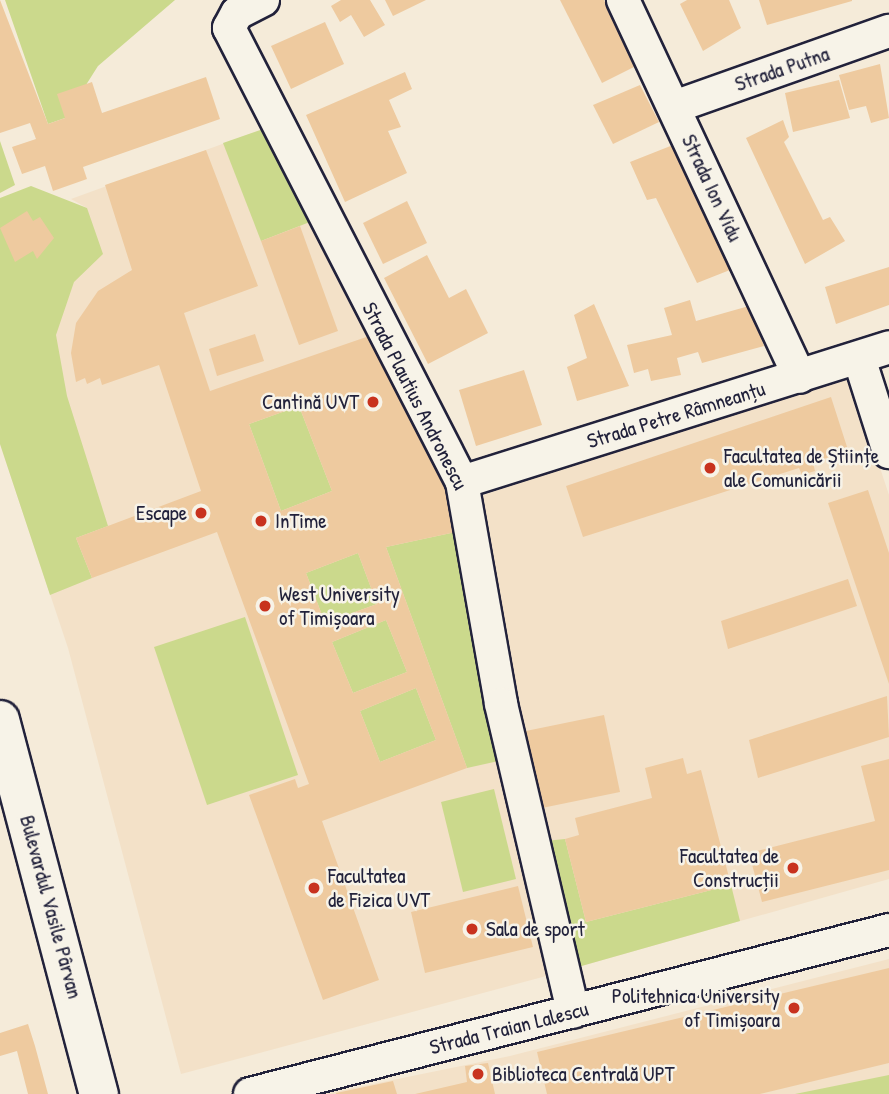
<!DOCTYPE html>
<html>
<head>
<meta charset="utf-8">
<style>
	body { margin:0 }
	#map { position:relative; width:889px; height:1094px; overflow:hidden; background:#f5ebd9; font-family:"Patrick Hand",sans-serif }
	div>[style] { position:absolute }
	.built>* { inset:0; background:#f3e1c8 }
	.green>* { inset:0; background:#cbd98c }
	.building>* { inset:0; background:#eeca9f }
	.roads { filter:drop-shadow(2px 0 #22223b) drop-shadow(-2px 0 #22223b) drop-shadow(0 2px #22223b) drop-shadow(0 -2px #22223b) }
	.minor>* { height:32px; margin:-16px; padding:0 16px; transform-origin:16px; border-radius:16px; background:#f7f3e8 }
	.major>* { height:38px; margin:-19px; padding:0 19px; transform-origin:19px; border-radius:19px; background:#f7f3e8 }
	.dots>* { width:19px; height:19px; translate:-50% -50%; box-sizing:border-box; border:4px solid #f7f3e8; border-radius:50% }
	span { translate:-50% -50%; white-space:nowrap; text-align:center; line-height:1.15; -webkit-text-stroke:5px #f7f3e8; paint-order:stroke }
	.street-label { font-size:21px; color:#22223b }
	.poi-label { font-size:21px; color:#22223b }
	.right { translate:-100% -50%; text-align:right }
	.left { translate:0 -50%; text-align:left }
</style>
</head>
<body>
<div id="map">
	<div class="built">
		<div style="clip-path:polygon(266px 128px,436px 448px,550px 975px,181px 1074px,68px 648px,0 444px,0 267px,87px 208px,71px 199px)"></div>
		<div style="clip-path:polygon(848px 371px,889px 495px,889px 879px,578px 967px,537px 809px,475px 498px)"></div>
		<div style="clip-path:polygon(889px 959px,889px 1094px,324px 1094px,510px 1056px)"></div>
	</div>
	<div class="green">
		<div style="clip-path:polygon(5px 0,175px 0,98px 66px,65px 118px,48px 124px)"></div>
		<div style="clip-path:polygon(266px 128px,315px 220px,261px 241px,223px 143px)"></div>
		<div style="clip-path:polygon(0 141px,15px 185px,0 193px)"></div>
		<div style="clip-path:polygon(31px 186px,87px 208px,103px 254px,74px 282px,56px 335px,67px 396px,108px 526px,76px 538px,92px 578px,50px 595px,0 444px,0 198px)"></div>
		<div style="clip-path:polygon(299px 406px,332px 491px,281px 511px,249px 424px)"></div>
		<div style="clip-path:polygon(465px 530px,503px 760px,467px 768px,386px 547px)"></div>
		<div style="clip-path:polygon(358px 553px,377px 604px,325px 623px,306px 573px)"></div>
		<div style="clip-path:polygon(245px 617px,298px 775px,207px 805px,154px 647px)"></div>
		<div style="clip-path:polygon(386px 620px,407px 672px,353px 693px,332px 642px)"></div>
		<div style="clip-path:polygon(416px 688px,436px 740px,380px 762px,360px 711px)"></div>
		<div style="clip-path:polygon(494px 789px,516px 879px,463px 892px,441px 802px)"></div>
		<div style="clip-path:polygon(565px 839px,586px 922px,731px 885px,740px 921px,578px 967px,545px 841px)"></div>
		<div style="clip-path:polygon(889px 1075px,889px 1094px,795px 1094px)"></div>
	</div>
	<div class="building">
		<div style="clip-path:polygon(0 0,48px 124px,65px 118px,57px 94px,92px 82px,102px 113px,206px 77px,220px 119px,83px 167px,87px 179px,53px 191px,45px 166px,22px 174px,12px 147px,36px 139px,30px 123px,0 133px)"></div>
		<div style="clip-path:polygon(341px 0,370px 0,385px 25px,364px 37px,351px 15px,340px 22px,331px 6px)"></div>
		<div style="clip-path:polygon(385px 0,426px 0,393px 16px)"></div>
		<div style="clip-path:polygon(560px 0,604px 0,634px 67px,602px 83px)"></div>
		<div style="clip-path:polygon(687px 0,729px 0,741px 28px,703px 51px,680px 4px)"></div>
		<div style="clip-path:polygon(759px 0,852px 0,852px 1px,767px 25px)"></div>
		<div style="clip-path:polygon(325px 22px,344px 64px,291px 89px,271px 46px)"></div>
		<div style="clip-path:polygon(880px 64px,889px 118px,871px 123px,866px 106px,849px 110px,839px 75px)"></div>
		<div style="clip-path:polygon(405px 72px,412px 89px,389px 100px,401px 127px,388px 131px,407px 173px,345px 202px,306px 115px)"></div>
		<div style="clip-path:polygon(839px 80px,850px 118px,793px 132px,785px 93px)"></div>
		<div style="clip-path:polygon(640px 85px,659px 122px,613px 144px,593px 105px)"></div>
		<div style="clip-path:polygon(783px 120px,789px 137px,784px 142px,823px 220px,830px 217px,845px 241px,805px 264px,746px 138px)"></div>
		<div style="clip-path:polygon(673px 145px,735px 268px,697px 283px,656px 198px,647px 200px,630px 162px)"></div>
		<div style="clip-path:polygon(evenodd,206px 150px,258px 286px,184px 313px,210px 391px,375px 334px,436px 449px,465px 530px,386px 547px,467px 768px,322px 821px,379px 980px,323px 1000px,249px 795px,295px 779px,298px 788px,309px 784px,217px 532px,92px 578px,76px 538px,201px 491px,159px 365px,102px 385px,100px 378px,87px 384px,85px 378px,76px 382px,71px 353px,76px 323px,98px 291px,132px 270px,105px 185px,206px 150px,299px 406px,332px 491px,281px 511px,249px 424px,299px 406px,206px 150px,358px 553px,377px 604px,325px 623px,306px 573px,358px 553px,206px 150px,386px 620px,407px 672px,353px 693px,332px 642px,386px 620px,206px 150px,416px 688px,436px 740px,380px 762px,360px 711px,416px 688px)"></div>
		<div style="clip-path:polygon(407px 201px,427px 243px,383px 264px,363px 223px)"></div>
		<div style="clip-path:polygon(27px 211px,33px 221px,40px 217px,54px 238px,37px 259px,33px 251px,15px 262px,0 228px)"></div>
		<div style="clip-path:polygon(300px 226px,338px 331px,299px 345px,261px 241px)"></div>
		<div style="clip-path:polygon(427px 255px,449px 298px,466px 289px,488px 333px,428px 364px,384px 278px)"></div>
		<div style="clip-path:polygon(889px 267px,889px 305px,836px 324px,825px 287px)"></div>
		<div style="clip-path:polygon(690px 300px,696px 321px,749px 306px,764px 346px,702px 363px,698px 352px,677px 358px,681px 375px,651px 381px,648px 369px,634px 373px,627px 345px,672px 335px,664px 308px)"></div>
		<div style="clip-path:polygon(594px 304px,629px 386px,577px 401px,567px 367px,587px 358px,574px 315px)"></div>
		<div style="clip-path:polygon(255px 334px,264px 361px,217px 376px,209px 349px)"></div>
		<div style="clip-path:polygon(524px 370px,542px 425px,476px 446px,459px 390px)"></div>
		<div style="clip-path:polygon(831px 397px,848px 450px,813px 463px,815px 471px,802px 475px,799px 468px,583px 537px,566px 486px)"></div>
		<div style="clip-path:polygon(868px 490px,889px 553px,889px 684px,828px 503px)"></div>
		<div style="clip-path:polygon(848px 579px,857px 606px,728px 649px,721px 621px)"></div>
		<div style="clip-path:polygon(887px 696px,889px 737px,758px 778px,749px 740px)"></div>
		<div style="clip-path:polygon(604px 715px,620px 792px,537px 809px,521px 732px)"></div>
		<div style="clip-path:polygon(683px 758px,687px 774px,701px 770px,731px 885px,586px 922px,565px 839px,579px 835px,575px 818px,652px 798px,645px 768px)"></div>
		<div style="clip-path:polygon(889px 759px,889px 870px,762px 902px,749px 853px,875px 821px,861px 766px)"></div>
		<div style="clip-path:polygon(518px 886px,533px 947px,425px 973px,411px 912px)"></div>
		<div style="clip-path:polygon(889px 968px,889px 1063px,760px 1094px,547px 1094px,537px 1052px)"></div>
		<div style="clip-path:polygon(28px 1024px,35px 1046px,48px 1094px,28px 1094px,17px 1051px,0 1056px,0 1033px)"></div>
		<div style="clip-path:polygon(488px 1063px,495px 1094px,415px 1094px,467px 1082px,465px 1066px)"></div>
		<div style="clip-path:polygon(393px 1081px,397px 1094px,336px 1094px,336px 1093px)"></div>
	</div>
	<div class="roads">
		<div class="minor">
			<div style="left:263px;top:0;width:29px;rotate:153deg"></div>
			<div style="left:237px;top:13px;width:17px;rotate:118deg"></div>
			<div style="left:229px;top:28px;width:510px;rotate:62.83deg"></div>
			<div style="left:462px;top:482px;width:225px;rotate:80deg"></div>
			<div style="left:501px;top:704px;width:316px;rotate:76.8deg"></div>
			<div style="left:623px;top:0;width:416px;rotate:64.9deg"></div>
			<div style="left:674px;top:107px;width:228px;rotate:-19.5deg"></div>
			<div style="left:859px;top:358px;width:99px;rotate:72.3deg"></div>
			<div style="left:462px;top:482px;width:448px;rotate:-17.5deg"></div>
			<div style="left:250px;top:1094px;width:660px;rotate:-14.39deg"></div>
		</div>
		<div class="major">
			<div style="left:0;top:720px;width:387px;rotate:75.2deg"></div>
		</div>
	</div>
	<div class="dots">
		<div style="left:373px;top:402px;background:#c8321e"></div>
		<div style="left:710px;top:468px;background:#c8321e"></div>
		<div style="left:201px;top:513px;background:#c8321e"></div>
		<div style="left:261px;top:521px;background:#c8321e"></div>
		<div style="left:265px;top:606px;background:#c8321e"></div>
		<div style="left:793px;top:868px;background:#c8321e"></div>
		<div style="left:314px;top:888px;background:#c8321e"></div>
		<div style="left:472px;top:929px;background:#c8321e"></div>
		<div style="left:794px;top:1008px;background:#c8321e"></div>
		<div style="left:478px;top:1074px;background:#c8321e"></div>
	</div>
	<div class="street-label">
		<span style="left:782px;top:69px;rotate:-19deg">Strada Putna</span>
		<span style="left:712px;top:188px;rotate:65deg">Strada Ion Vidu</span>
		<span style="left:415px;top:396px;rotate:63deg">Strada Plautius Andronescu</span>
		<span style="left:676px;top:415px;rotate:-17deg">Strada Petre Râmneanțu</span>
		<span style="left:51px;top:907px;rotate:75deg">Bulevardul Vasile Pârvan</span>
		<span style="left:509px;top:1028px;rotate:-14deg">Strada Traian Lalescu</span>
	</div>
	<div class="poi-label">
		<span class="right" style="left:359px;top:402px">Cantină UVT</span>
		<span class="left" style="left:724px;top:468px">Facultatea de Științe<br>ale Comunicării</span>
		<span class="right" style="left:187px;top:513px">Escape</span>
		<span class="left" style="left:275px;top:521px">InTime</span>
		<span class="left" style="left:279px;top:606px">West University<br>of Timișoara</span>
		<span class="right" style="left:779px;top:868px">Facultatea de<br>Construcții</span>
		<span class="left" style="left:328px;top:888px">Facultatea<br>de Fizica UVT</span>
		<span class="left" style="left:486px;top:929px">Sala de sport</span>
		<span class="right" style="left:780px;top:1008px">Politehnica University<br>of Timișoara</span>
		<span class="left" style="left:492px;top:1074px">Biblioteca Centrală UPT</span>
	</div>
</div>
</body>
</html>
